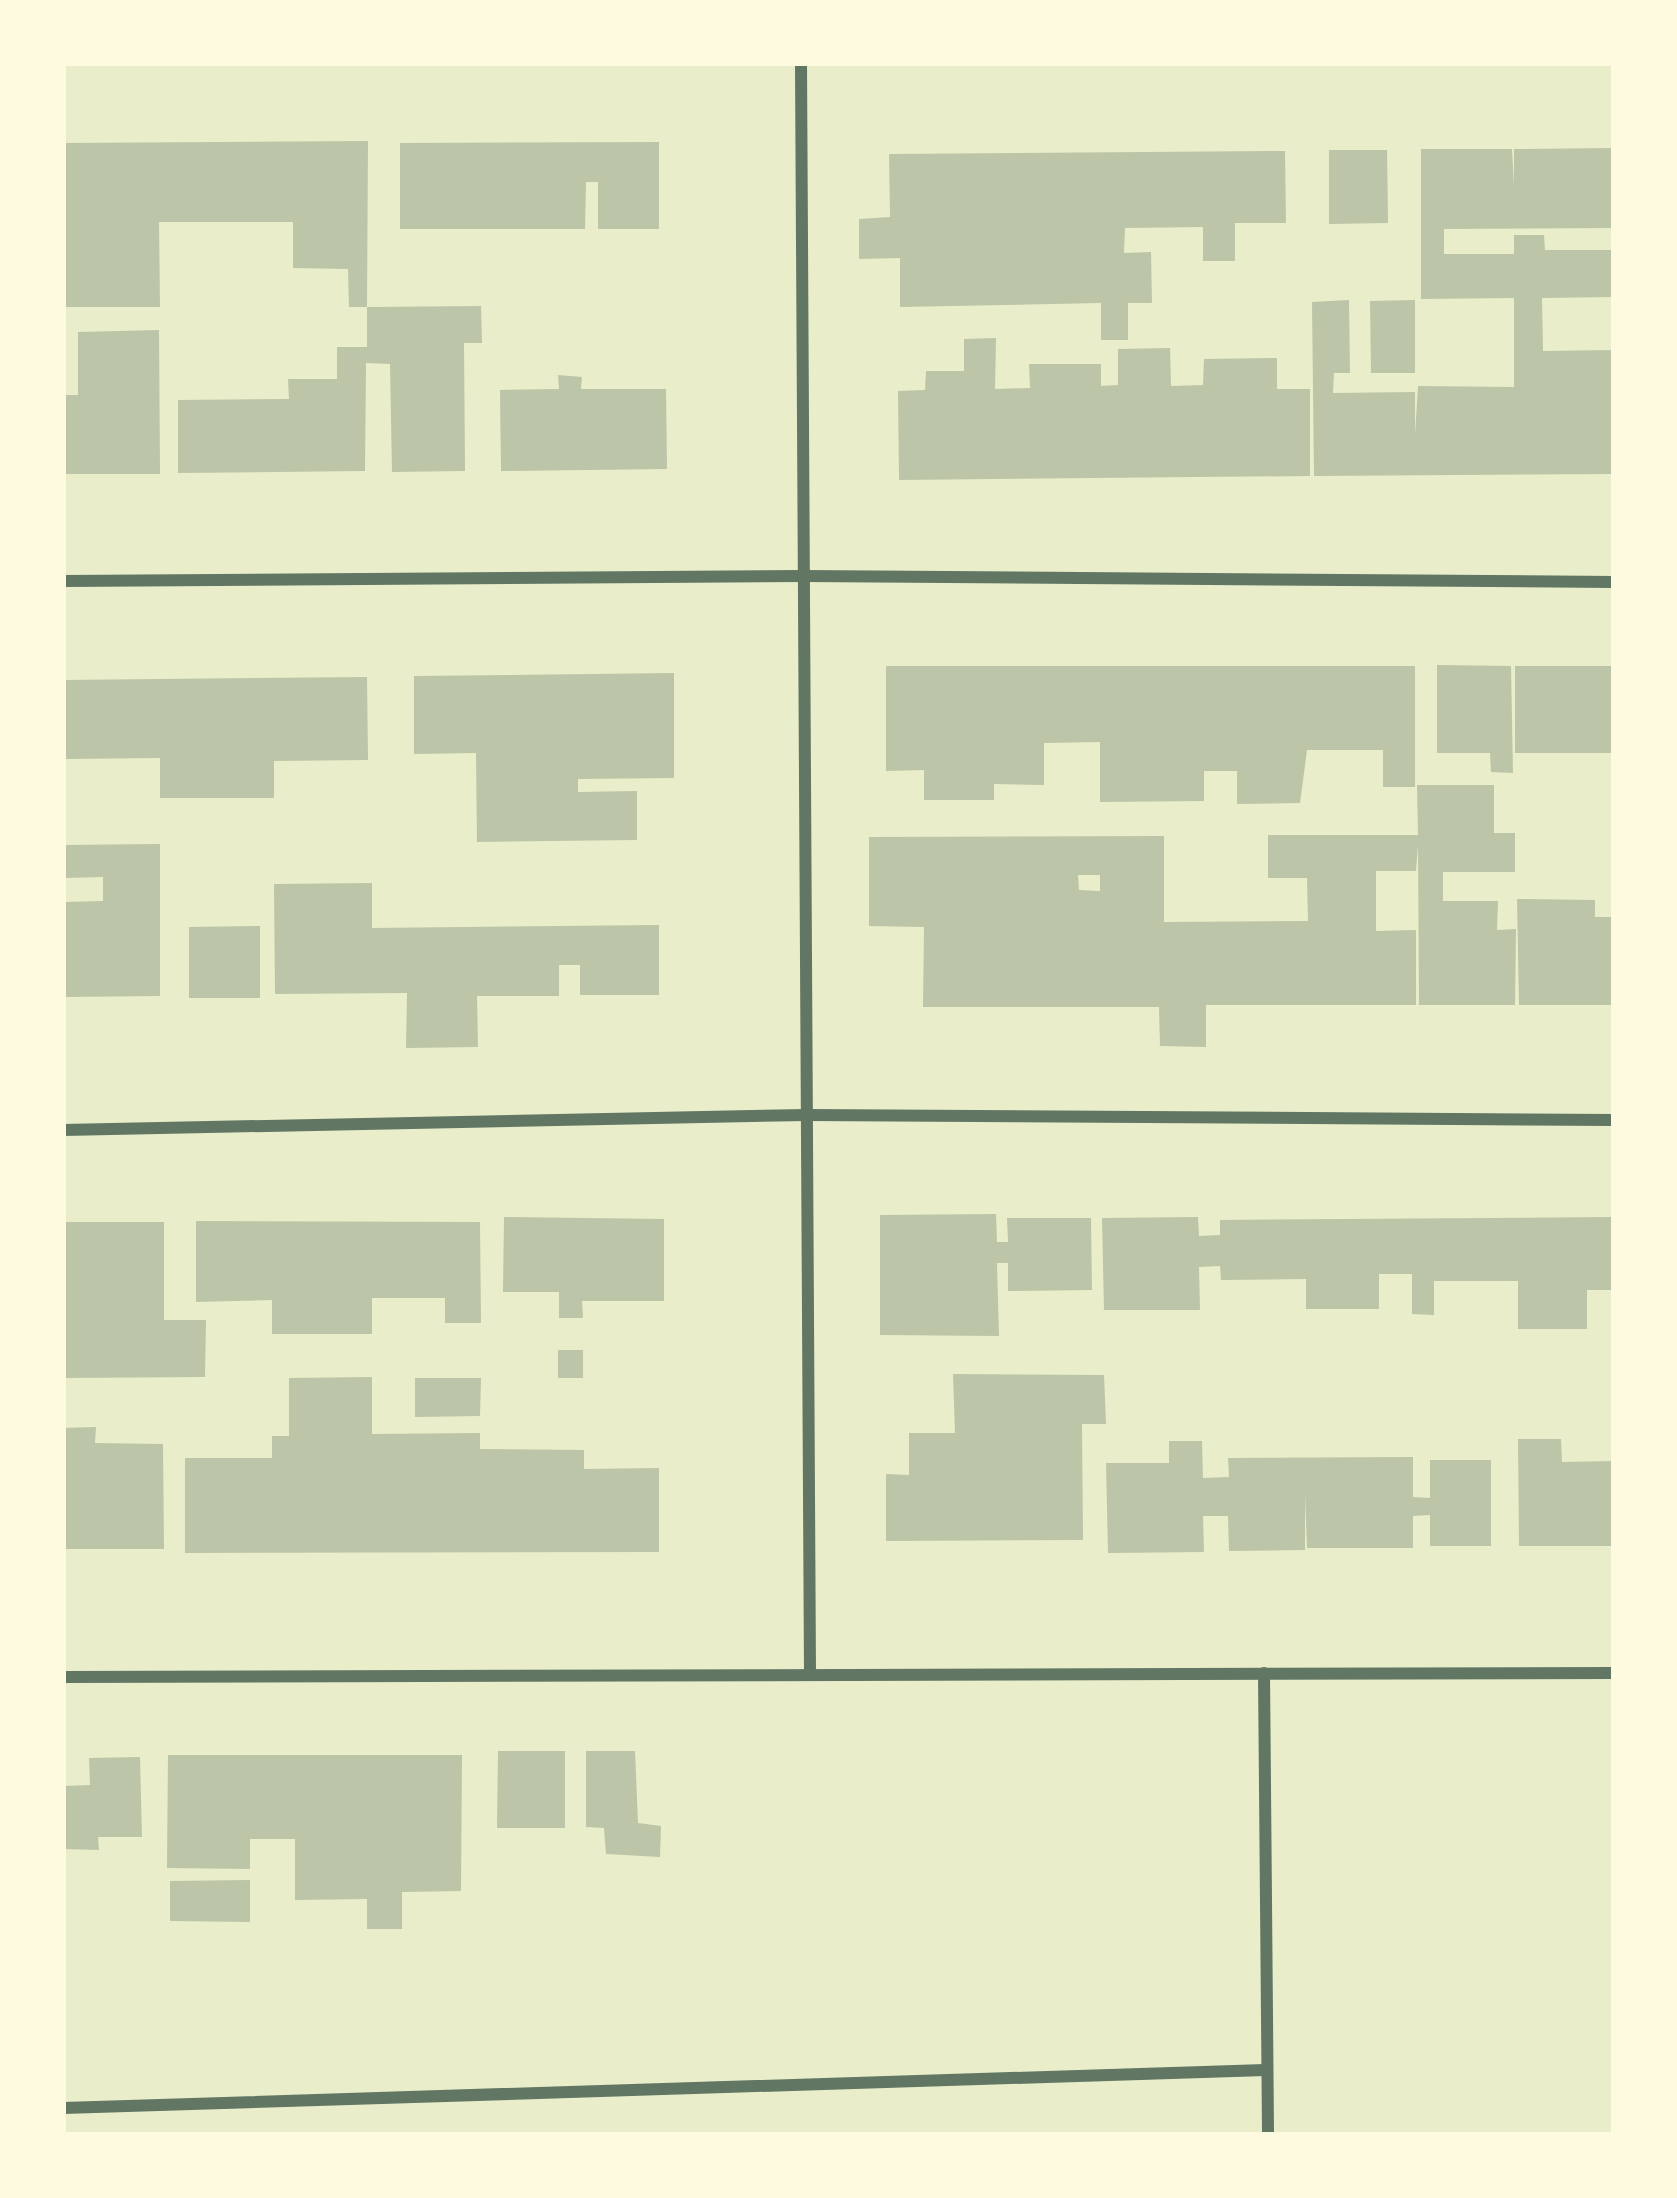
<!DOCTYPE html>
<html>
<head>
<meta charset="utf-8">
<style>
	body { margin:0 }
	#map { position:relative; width:1677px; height:2198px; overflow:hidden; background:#e9edc9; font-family:"Fira Sans Condensed",sans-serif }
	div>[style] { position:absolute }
	.building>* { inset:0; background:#bcc5a7 }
	.minor>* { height:12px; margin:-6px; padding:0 6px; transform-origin:6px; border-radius:6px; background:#617663 }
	span { translate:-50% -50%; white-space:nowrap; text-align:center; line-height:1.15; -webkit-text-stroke:9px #fefae0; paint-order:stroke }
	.frame { position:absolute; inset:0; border:66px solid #fefae0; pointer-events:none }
</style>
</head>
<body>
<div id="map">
	<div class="building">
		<div style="clip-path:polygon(368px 141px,367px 307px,481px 306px,482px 343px,464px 343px,465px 471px,392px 472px,390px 364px,366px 363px,365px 471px,178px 473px,178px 400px,289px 399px,288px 379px,337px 379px,337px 347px,367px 347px,367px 307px,349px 307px,348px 269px,293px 268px,293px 222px,159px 222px,160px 307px,63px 307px,63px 143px)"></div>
		<div style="clip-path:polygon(659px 142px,659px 229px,598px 229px,598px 182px,586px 182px,585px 229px,400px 229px,400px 143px)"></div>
		<div style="clip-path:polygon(1614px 148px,1614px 228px,1444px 229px,1444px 254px,1514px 254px,1514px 235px,1544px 235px,1545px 250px,1614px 250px,1614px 297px,1542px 298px,1543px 351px,1614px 350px,1613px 474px,1314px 476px,1312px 302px,1349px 300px,1350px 373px,1334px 373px,1333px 393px,1415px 392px,1415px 435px,1418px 386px,1514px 387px,1514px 298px,1421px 299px,1421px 149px,1512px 149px,1514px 186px,1514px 149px)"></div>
		<div style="clip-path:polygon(1329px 150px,1387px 150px,1388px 223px,1329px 224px)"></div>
		<div style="clip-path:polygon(1285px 151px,1286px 223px,1235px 223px,1235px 261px,1203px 261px,1203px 227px,1125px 228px,1124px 253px,1151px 252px,1152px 303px,1128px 303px,1128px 340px,1101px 340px,1101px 303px,900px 307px,900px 258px,859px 259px,859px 219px,890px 217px,889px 154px)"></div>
		<div style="clip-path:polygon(1415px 300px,1415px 373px,1371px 373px,1370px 301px)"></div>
		<div style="clip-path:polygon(159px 330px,160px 474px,63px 474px,63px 395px,78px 395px,78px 332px)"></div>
		<div style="clip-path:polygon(996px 338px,995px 389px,1030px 388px,1029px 364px,1101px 364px,1101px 386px,1118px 385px,1118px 349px,1170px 348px,1171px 386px,1203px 385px,1204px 359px,1277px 358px,1277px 389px,1310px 389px,1310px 476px,899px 480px,898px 391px,925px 390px,926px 371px,964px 371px,964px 339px)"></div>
		<div style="clip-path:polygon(558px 375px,582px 377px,581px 389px,666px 389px,667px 469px,501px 471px,500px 390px,559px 389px)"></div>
		<div style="clip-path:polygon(1437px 665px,1511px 666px,1513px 773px,1491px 772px,1490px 753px,1437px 753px)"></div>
		<div style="clip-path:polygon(886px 666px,1415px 666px,1415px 787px,1383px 787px,1383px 750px,1307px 750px,1300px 803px,1237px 804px,1237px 771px,1204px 771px,1204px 801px,1100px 802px,1100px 742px,1044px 743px,1044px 785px,994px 784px,994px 800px,924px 800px,924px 770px,886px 771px)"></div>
		<div style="clip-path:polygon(1515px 666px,1614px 666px,1614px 753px,1515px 753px)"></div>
		<div style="clip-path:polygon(674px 673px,674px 778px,578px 779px,578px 792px,637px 791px,637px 840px,477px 842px,476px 753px,414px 754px,414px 676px)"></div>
		<div style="clip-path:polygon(367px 677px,368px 760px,274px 761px,274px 798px,160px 798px,160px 758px,63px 759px,63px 680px)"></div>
		<div style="clip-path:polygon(evenodd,1417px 785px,1494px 785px,1494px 833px,1515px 833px,1515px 872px,1443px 872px,1443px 901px,1498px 901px,1497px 930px,1516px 929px,1515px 1005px,1419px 1005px,1418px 845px,1416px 871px,1376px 871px,1376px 931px,1416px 930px,1416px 1005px,1206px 1005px,1206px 1047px,1160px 1046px,1159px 1007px,923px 1007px,924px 927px,869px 926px,869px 837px,1164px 836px,1164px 922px,1308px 921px,1307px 878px,1268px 878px,1268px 835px,1418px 835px,1417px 785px,1078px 875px,1100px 875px,1100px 891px,1079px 890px,1078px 875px)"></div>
		<div style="clip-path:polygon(160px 844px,160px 996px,63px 997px,63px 902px,103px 901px,103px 877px,63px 878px,63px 845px)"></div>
		<div style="clip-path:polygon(372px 883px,372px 928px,659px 925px,659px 995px,580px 995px,580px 965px,559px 965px,559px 996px,477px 996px,478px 1047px,406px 1048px,407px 993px,275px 994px,274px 884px)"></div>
		<div style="clip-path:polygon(1517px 899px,1595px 900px,1595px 917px,1614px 917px,1614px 1005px,1519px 1005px)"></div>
		<div style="clip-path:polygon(260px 926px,260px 998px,189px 998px,189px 927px)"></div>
		<div style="clip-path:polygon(996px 1214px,997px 1242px,1008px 1242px,1007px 1218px,1091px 1218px,1092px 1290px,1008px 1291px,1008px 1263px,997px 1263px,999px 1336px,880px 1335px,880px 1215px)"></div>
		<div style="clip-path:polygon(504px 1217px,664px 1219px,664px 1301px,582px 1301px,583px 1318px,559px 1318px,559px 1292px,503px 1292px)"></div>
		<div style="clip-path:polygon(1198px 1217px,1199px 1236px,1220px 1235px,1220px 1220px,1614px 1217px,1614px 1290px,1587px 1290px,1587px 1329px,1518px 1329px,1518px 1281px,1434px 1281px,1434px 1315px,1412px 1314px,1412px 1274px,1379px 1274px,1379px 1309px,1306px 1309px,1306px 1279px,1221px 1280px,1220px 1266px,1199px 1267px,1200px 1310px,1104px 1310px,1102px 1218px)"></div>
		<div style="clip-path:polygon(196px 1221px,480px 1222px,481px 1323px,445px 1323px,445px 1298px,372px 1298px,372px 1334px,272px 1334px,272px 1300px,196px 1302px)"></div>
		<div style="clip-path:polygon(63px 1222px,164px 1222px,164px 1320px,206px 1320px,205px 1377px,63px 1378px)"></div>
		<div style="clip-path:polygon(558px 1350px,583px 1350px,583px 1378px,558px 1378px)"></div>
		<div style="clip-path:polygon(953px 1374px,1104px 1375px,1106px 1424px,1082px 1424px,1083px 1540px,886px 1541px,886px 1474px,909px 1475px,909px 1433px,955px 1433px)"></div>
		<div style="clip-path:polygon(372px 1377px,372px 1434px,480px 1433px,480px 1449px,584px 1450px,584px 1469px,659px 1468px,659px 1552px,185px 1553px,185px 1458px,272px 1458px,272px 1436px,289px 1436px,289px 1378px)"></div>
		<div style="clip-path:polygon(415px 1378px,481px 1378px,480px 1416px,415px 1417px)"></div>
		<div style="clip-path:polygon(96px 1427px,95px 1443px,163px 1444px,164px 1549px,63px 1549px,63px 1428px)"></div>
		<div style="clip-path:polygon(1518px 1439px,1561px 1439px,1562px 1462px,1614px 1461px,1614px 1546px,1519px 1546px)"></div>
		<div style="clip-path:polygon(1169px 1441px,1202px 1441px,1203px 1478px,1229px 1477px,1228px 1458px,1413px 1457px,1413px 1497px,1430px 1498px,1430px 1460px,1491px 1460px,1491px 1546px,1430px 1546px,1430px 1515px,1413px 1516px,1413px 1548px,1307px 1548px,1305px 1494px,1305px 1550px,1229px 1551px,1228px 1516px,1203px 1516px,1204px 1552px,1108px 1553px,1106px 1463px,1169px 1463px)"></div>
		<div style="clip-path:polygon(498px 1751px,565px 1751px,565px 1828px,497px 1828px)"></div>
		<div style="clip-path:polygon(586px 1751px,635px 1751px,638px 1823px,661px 1826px,660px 1857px,606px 1854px,604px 1828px,586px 1827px)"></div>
		<div style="clip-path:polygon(168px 1755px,462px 1755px,461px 1891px,402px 1892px,402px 1929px,367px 1929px,367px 1899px,295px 1900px,295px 1839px,250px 1839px,250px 1869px,167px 1868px)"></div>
		<div style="clip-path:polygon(140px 1757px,142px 1837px,98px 1837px,99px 1850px,63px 1849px,63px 1786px,90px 1785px,89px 1758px)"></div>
		<div style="clip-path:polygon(250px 1880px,250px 1922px,170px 1921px,170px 1881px)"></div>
	</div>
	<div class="minor">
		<div style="left:801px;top:63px;width:1610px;rotate:89.68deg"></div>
		<div style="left:63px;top:581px;width:740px;rotate:-0.39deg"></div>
		<div style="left:803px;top:576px;width:811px;rotate:0.42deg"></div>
		<div style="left:63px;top:1130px;width:744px;rotate:-1.16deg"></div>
		<div style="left:807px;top:1115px;width:807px;rotate:0.35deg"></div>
		<div style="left:1264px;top:1673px;width:462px;rotate:89.5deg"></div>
		<div style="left:63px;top:1677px;width:1551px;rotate:-0.15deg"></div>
		<div style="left:63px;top:2108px;width:1203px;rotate:-1.81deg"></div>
	</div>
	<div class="frame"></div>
</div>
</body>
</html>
